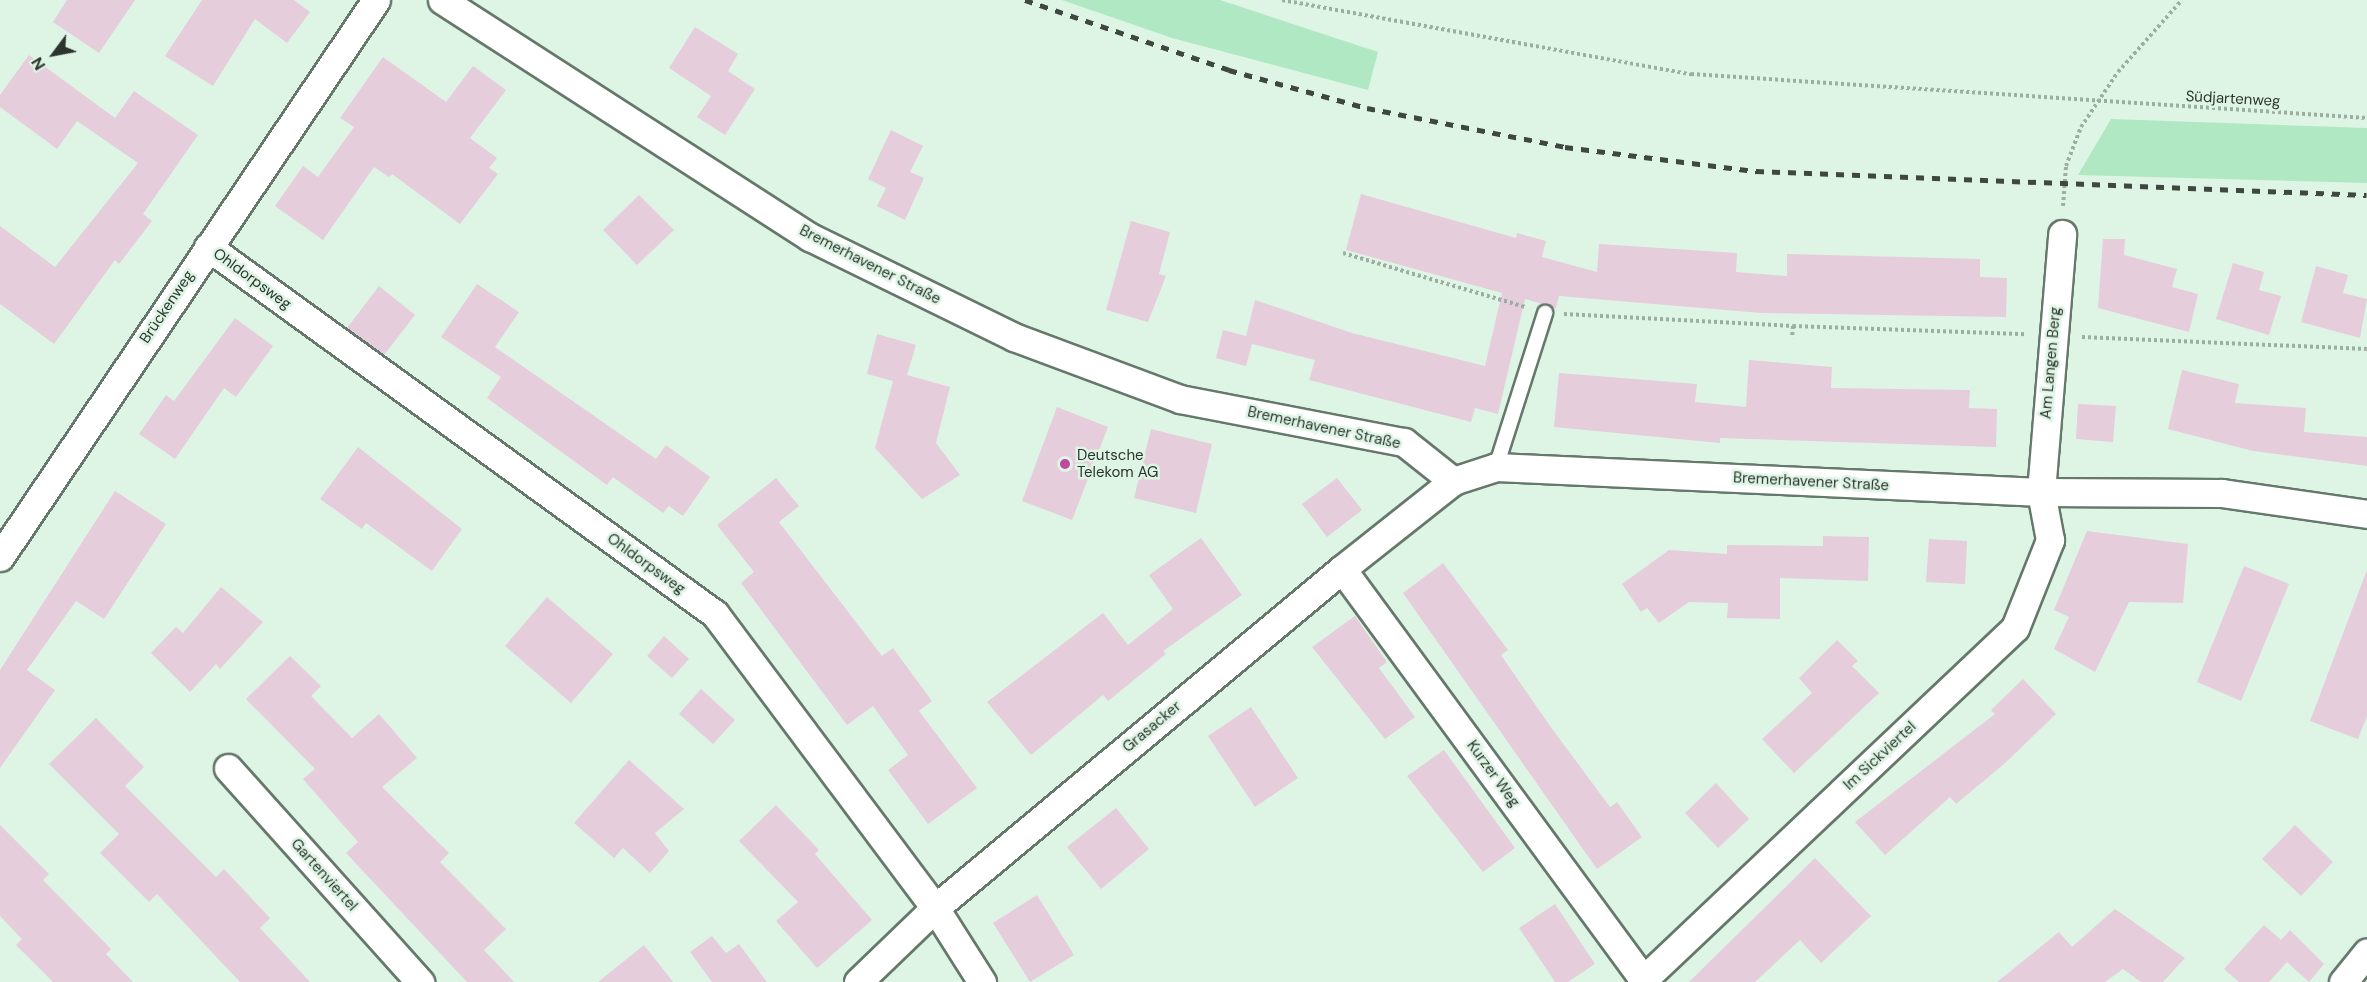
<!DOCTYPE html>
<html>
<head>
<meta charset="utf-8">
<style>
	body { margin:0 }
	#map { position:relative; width:2367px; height:982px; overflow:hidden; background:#def5e5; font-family:"DM Sans",sans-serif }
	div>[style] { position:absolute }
	.green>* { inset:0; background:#afe8c2 }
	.building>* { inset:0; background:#e5cddb }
	.path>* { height:4px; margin-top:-2px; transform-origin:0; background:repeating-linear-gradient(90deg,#9caea1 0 3px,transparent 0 6px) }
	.roads { filter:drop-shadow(2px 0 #65786b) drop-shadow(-2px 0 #65786b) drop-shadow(0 2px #65786b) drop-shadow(0 -2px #65786b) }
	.service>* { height:14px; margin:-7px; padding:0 7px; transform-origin:7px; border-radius:7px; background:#fff }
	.minor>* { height:27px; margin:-13.5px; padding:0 13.5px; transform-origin:13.5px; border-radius:13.5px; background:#fff }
	.rail>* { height:4.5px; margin-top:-2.25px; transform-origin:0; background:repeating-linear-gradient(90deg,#3e4740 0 8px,transparent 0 16px) }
	.dots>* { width:16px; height:16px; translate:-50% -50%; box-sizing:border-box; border:3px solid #def5e5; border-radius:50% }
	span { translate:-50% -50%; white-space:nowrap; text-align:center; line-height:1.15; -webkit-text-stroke:5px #def5e5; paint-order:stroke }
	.street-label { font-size:15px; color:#2c342e }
	.poi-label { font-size:15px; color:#2c342e }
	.left { translate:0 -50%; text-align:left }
	.north { position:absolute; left:24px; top:24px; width:60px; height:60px; -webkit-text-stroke:4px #def5e5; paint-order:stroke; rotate:238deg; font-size:16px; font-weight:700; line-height:24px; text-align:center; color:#2c342e }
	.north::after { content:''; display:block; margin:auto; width:21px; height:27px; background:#2c342e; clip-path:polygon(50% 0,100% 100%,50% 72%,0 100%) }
</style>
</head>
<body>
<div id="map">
	<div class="green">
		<div style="clip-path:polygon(1062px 0,1220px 0,1378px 52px,1368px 90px,1172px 38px)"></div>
		<div style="clip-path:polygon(2111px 119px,2367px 128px,2367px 183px,2078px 175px)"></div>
	</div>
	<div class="building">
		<div style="clip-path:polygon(67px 0,135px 0,99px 53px,53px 22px)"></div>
		<div style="clip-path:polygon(202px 0,294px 0,310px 12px,287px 43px,255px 19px,213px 86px,165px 56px)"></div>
		<div style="clip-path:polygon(695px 27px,738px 54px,728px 71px,755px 89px,725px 135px,697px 117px,711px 96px,669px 68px)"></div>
		<div style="clip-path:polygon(29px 55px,115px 118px,134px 91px,198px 135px,143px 214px,152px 221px,119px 264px,115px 260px,54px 344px,0 304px,0 226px,55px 267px,138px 163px,77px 121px,57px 149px,0 107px,0 95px)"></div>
		<div style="clip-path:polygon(383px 57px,446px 102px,473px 66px,506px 90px,470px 138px,497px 158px,489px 168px,498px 174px,460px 224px,392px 174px,389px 177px,374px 167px,323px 240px,275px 206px,303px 166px,318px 177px,354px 127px,340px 118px)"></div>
		<div style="clip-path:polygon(891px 130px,923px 146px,910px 172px,924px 178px,905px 220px,877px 206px,886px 188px,868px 179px)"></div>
		<div style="clip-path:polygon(1361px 194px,1516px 238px,1517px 233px,1546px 241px,1542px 257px,1597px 272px,1599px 244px,1737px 253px,1736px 272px,1787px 276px,1787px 254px,1980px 259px,1980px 277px,2007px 278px,2006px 317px,1761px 313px,1559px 296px,1556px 308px,1525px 299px,1498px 414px,1475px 408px,1471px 422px,1309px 380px,1315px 360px,1252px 344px,1246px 366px,1216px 358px,1223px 330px,1246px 336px,1255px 300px,1352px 333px,1485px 366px,1502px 293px,1346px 250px)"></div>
		<div style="clip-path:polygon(639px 195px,674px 230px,637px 265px,603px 230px)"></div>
		<div style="clip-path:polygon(1131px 221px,1170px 232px,1159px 274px,1166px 276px,1148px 322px,1106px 310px)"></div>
		<div style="clip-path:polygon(2103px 239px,2125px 239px,2124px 255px,2177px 269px,2172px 287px,2198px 294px,2189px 332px,2098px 308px)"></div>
		<div style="clip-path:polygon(2233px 263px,2264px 272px,2259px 290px,2281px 296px,2269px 335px,2216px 319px)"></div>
		<div style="clip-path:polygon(2316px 266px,2348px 275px,2343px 293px,2367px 299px,2360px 338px,2301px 322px)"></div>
		<div style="clip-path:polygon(477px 284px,519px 312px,495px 347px,656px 459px,666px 445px,710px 477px,683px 516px,669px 506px,663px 513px,613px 477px,607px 485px,487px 398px,501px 377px,441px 337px)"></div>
		<div style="clip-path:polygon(379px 286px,415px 315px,384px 355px,347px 328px)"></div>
		<div style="clip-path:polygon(235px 318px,273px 346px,236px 397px,224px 388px,175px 459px,139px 434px,166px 395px,174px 401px)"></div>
		<div style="clip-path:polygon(877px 334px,916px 345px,907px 375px,950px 387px,936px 443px,960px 475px,922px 499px,875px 448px,893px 381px,867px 374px)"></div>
		<div style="clip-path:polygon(1749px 360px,1832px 367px,1831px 388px,1970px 390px,1969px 408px,1997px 409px,1996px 447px,1720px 438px,1720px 443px,1554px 427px,1559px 373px,1697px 384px,1695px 402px,1746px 407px)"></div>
		<div style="clip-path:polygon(2182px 370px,2239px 384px,2235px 403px,2306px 408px,2304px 432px,2367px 437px,2367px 466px,2253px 451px,2168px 429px)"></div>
		<div style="clip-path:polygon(2078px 404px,2116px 406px,2113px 442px,2076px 439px)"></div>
		<div style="clip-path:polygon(1057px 407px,1108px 427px,1072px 520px,1022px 501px)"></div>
		<div style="clip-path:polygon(1151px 429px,1212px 444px,1196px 513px,1134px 498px)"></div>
		<div style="clip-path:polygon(358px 447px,462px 529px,432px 571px,366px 523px,362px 529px,320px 499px)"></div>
		<div style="clip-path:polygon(776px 478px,799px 506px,779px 522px,882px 656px,893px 648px,932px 701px,919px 711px,977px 788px,928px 824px,888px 770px,908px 755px,873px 706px,847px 725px,741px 583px,754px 572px,717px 525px)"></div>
		<div style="clip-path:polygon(1337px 478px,1362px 510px,1327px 537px,1302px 504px)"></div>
		<div style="clip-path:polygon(115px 491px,166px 524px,104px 619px,76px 601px,27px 670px,55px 690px,0 768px,0 670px)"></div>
		<div style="clip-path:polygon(2087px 531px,2188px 544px,2183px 603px,2129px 602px,2095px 672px,2054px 649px,2069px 617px,2054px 610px)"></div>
		<div style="clip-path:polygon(1823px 536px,1869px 537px,1868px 581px,1780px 578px,1780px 619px,1727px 618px,1728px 603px,1689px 602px,1659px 623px,1647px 608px,1641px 612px,1622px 584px,1669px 550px,1727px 554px,1727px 545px,1823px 546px)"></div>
		<div style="clip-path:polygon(1201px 538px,1242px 595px,1163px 651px,1166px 654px,1108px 701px,1103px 695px,1031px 755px,987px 702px,1103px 613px,1128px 645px,1173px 609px,1149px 575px)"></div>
		<div style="clip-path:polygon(1929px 539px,1967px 541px,1965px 584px,1926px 582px)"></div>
		<div style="clip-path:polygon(1443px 563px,1508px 650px,1501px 655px,1550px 726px,1610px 807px,1617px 802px,1642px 837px,1597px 869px,1403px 593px)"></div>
		<div style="clip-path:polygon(2244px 566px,2289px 584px,2241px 701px,2197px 682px)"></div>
		<div style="clip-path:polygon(2367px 570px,2367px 716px,2358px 739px,2310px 721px)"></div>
		<div style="clip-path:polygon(221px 587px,263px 622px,220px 669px,216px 664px,190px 692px,151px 653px,176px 627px,183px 633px)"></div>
		<div style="clip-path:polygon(547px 597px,613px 654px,571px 703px,505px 646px)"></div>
		<div style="clip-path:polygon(1355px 616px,1387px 662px,1379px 668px,1415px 717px,1385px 739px,1312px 647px)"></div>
		<div style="clip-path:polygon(664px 636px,689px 659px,672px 678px,647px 656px)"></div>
		<div style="clip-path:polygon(1837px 640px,1858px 661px,1852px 666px,1879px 693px,1794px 773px,1762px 739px,1812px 693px,1799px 678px)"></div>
		<div style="clip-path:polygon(290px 656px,321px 686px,311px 696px,352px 738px,379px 714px,417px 758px,382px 787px,449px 853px,440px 862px,506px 929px,484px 950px,514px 982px,467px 982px,346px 853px,358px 842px,303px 779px,315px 769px,246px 699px)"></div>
		<div style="clip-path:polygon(2023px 679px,2056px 714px,2004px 764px,1956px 804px,1950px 797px,1885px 855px,1855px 822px,1995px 714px,1991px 710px)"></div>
		<div style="clip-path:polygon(701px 689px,735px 720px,713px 744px,679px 714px)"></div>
		<div style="clip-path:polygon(1251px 707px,1298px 778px,1255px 807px,1208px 736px)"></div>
		<div style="clip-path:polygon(96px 718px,144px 767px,125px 786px,216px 877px,224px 869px,270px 918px,260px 928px,310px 982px,240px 982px,157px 894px,149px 902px,100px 853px,119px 834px,49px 764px)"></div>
		<div style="clip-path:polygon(1444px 750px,1515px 848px,1483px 872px,1407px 776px)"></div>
		<div style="clip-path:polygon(629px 760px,684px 809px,655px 833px,669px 851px,650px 873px,623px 848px,614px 858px,574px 823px)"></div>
		<div style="clip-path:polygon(1716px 783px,1749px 819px,1718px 848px,1685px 813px)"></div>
		<div style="clip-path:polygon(776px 805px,819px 850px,815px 854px,872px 920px,817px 968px,776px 921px,798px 902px,739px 841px)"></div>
		<div style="clip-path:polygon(1116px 808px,1149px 849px,1101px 889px,1067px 847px)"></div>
		<div style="clip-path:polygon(0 825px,49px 874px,43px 880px,111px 949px,106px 954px,133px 982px,53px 982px,16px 945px,22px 939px,0 916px)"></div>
		<div style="clip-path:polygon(2295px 825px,2333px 862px,2301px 896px,2262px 859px)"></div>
		<div style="clip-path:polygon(1815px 858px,1871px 916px,1821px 963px,1800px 940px,1755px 982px,1689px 982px)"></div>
		<div style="clip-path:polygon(1037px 895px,1074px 955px,1030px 982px,993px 923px)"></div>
		<div style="clip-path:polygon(1555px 904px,1595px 964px,1568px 982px,1555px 982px,1519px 928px)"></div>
		<div style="clip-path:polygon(2115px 909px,2185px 958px,2163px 982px,2141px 982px,2123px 969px,2105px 982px,1997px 982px,2059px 932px,2072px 947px)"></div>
		<div style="clip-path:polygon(2264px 925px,2281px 940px,2290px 930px,2324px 964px,2309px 982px,2287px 962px,2269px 982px,2239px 982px,2224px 969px)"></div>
		<div style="clip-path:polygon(712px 936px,726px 953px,739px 944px,767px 982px,712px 982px,690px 952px)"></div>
		<div style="clip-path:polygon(644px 945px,673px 982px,598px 982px)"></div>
	</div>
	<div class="path">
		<div style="left:1282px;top:0;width:416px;rotate:10.3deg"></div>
		<div style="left:1691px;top:74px;width:677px;rotate:3.72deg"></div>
		<div style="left:2063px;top:206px;width:40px;rotate:-85.7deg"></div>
		<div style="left:2066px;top:166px;width:42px;rotate:-69deg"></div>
		<div style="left:2081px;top:127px;width:66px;rotate:-56.1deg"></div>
		<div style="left:2118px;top:72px;width:96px;rotate:-48.4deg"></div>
		<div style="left:1343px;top:253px;width:190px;rotate:16.5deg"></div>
		<div style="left:1564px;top:314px;width:229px;rotate:3deg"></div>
		<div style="left:1793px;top:326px;width:12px;rotate:95deg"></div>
		<div style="left:1793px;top:326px;width:234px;rotate:2deg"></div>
		<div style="left:2082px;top:337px;width:285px;rotate:2.4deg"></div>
	</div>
	<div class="roads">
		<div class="service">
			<div style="left:1496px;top:467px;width:162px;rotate:-72.3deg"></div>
		</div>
		<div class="minor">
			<div style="left:442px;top:0;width:438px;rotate:32.8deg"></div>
			<div style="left:810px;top:237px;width:227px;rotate:26.1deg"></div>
			<div style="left:1014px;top:337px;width:177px;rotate:20.5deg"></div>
			<div style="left:1180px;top:399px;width:228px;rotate:10.9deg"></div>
			<div style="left:1404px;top:442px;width:63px;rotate:38.5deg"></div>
			<div style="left:208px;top:247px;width:626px;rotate:35.9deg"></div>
			<div style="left:715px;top:614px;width:367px;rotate:53.2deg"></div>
			<div style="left:935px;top:908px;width:88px;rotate:57.6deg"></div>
			<div style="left:0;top:557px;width:672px;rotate:-55.98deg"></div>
			<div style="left:1342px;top:569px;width:509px;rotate:53.72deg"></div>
			<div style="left:228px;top:768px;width:288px;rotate:48.1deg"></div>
			<div style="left:858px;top:982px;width:107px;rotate:-43.9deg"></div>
			<div style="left:935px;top:908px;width:530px;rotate:-39.79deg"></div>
			<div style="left:1342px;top:569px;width:142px;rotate:-38.4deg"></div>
			<div style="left:1453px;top:481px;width:45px;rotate:-18deg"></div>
			<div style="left:1496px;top:467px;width:546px;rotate:2.63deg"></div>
			<div style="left:2041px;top:492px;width:181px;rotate:0.3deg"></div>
			<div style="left:2222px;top:493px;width:147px;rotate:8.2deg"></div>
			<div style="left:1641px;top:982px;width:515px;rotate:-43.43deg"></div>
			<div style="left:2015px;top:628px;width:95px;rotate:-68.3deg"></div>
			<div style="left:2050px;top:540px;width:49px;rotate:-100.6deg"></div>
			<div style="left:2041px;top:492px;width:259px;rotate:-85.3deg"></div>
			<div style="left:2343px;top:982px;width:38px;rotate:-51deg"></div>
		</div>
	</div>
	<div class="rail">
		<div style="left:1025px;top:0;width:216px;rotate:18.9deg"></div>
		<div style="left:1229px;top:70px;width:143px;rotate:15.4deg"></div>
		<div style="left:1367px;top:108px;width:202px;rotate:11.1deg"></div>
		<div style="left:1565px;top:147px;width:193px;rotate:7.2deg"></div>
		<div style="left:1756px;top:171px;width:611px;rotate:2.25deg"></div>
	</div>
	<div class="dots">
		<div style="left:1065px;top:464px;background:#c1489c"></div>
	</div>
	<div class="street-label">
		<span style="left:2233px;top:99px;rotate:3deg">Südjartenweg</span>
		<span style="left:870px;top:265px;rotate:27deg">Bremerhavener Straße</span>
		<span style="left:252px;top:279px;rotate:36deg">Ohldorpsweg</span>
		<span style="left:167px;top:307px;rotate:-56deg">Brückenweg</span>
		<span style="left:2051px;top:363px;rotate:-85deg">Am Langen Berg</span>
		<span style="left:1324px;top:428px;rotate:12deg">Bremerhavener Straße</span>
		<span style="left:1811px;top:482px;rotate:3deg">Bremerhavener Straße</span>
		<span style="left:646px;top:564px;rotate:36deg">Ohldorpsweg</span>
		<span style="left:1152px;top:727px;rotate:-40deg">Grasacker</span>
		<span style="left:1880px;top:756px;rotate:-43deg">Im Sickviertel</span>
		<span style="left:1493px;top:774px;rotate:54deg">Kurzer Weg</span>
		<span style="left:324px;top:875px;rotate:48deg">Gartenviertel</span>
	</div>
	<div class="poi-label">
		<span class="left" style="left:1077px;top:464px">Deutsche<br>Telekom AG</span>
	</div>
	<div class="north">N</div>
</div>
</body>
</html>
